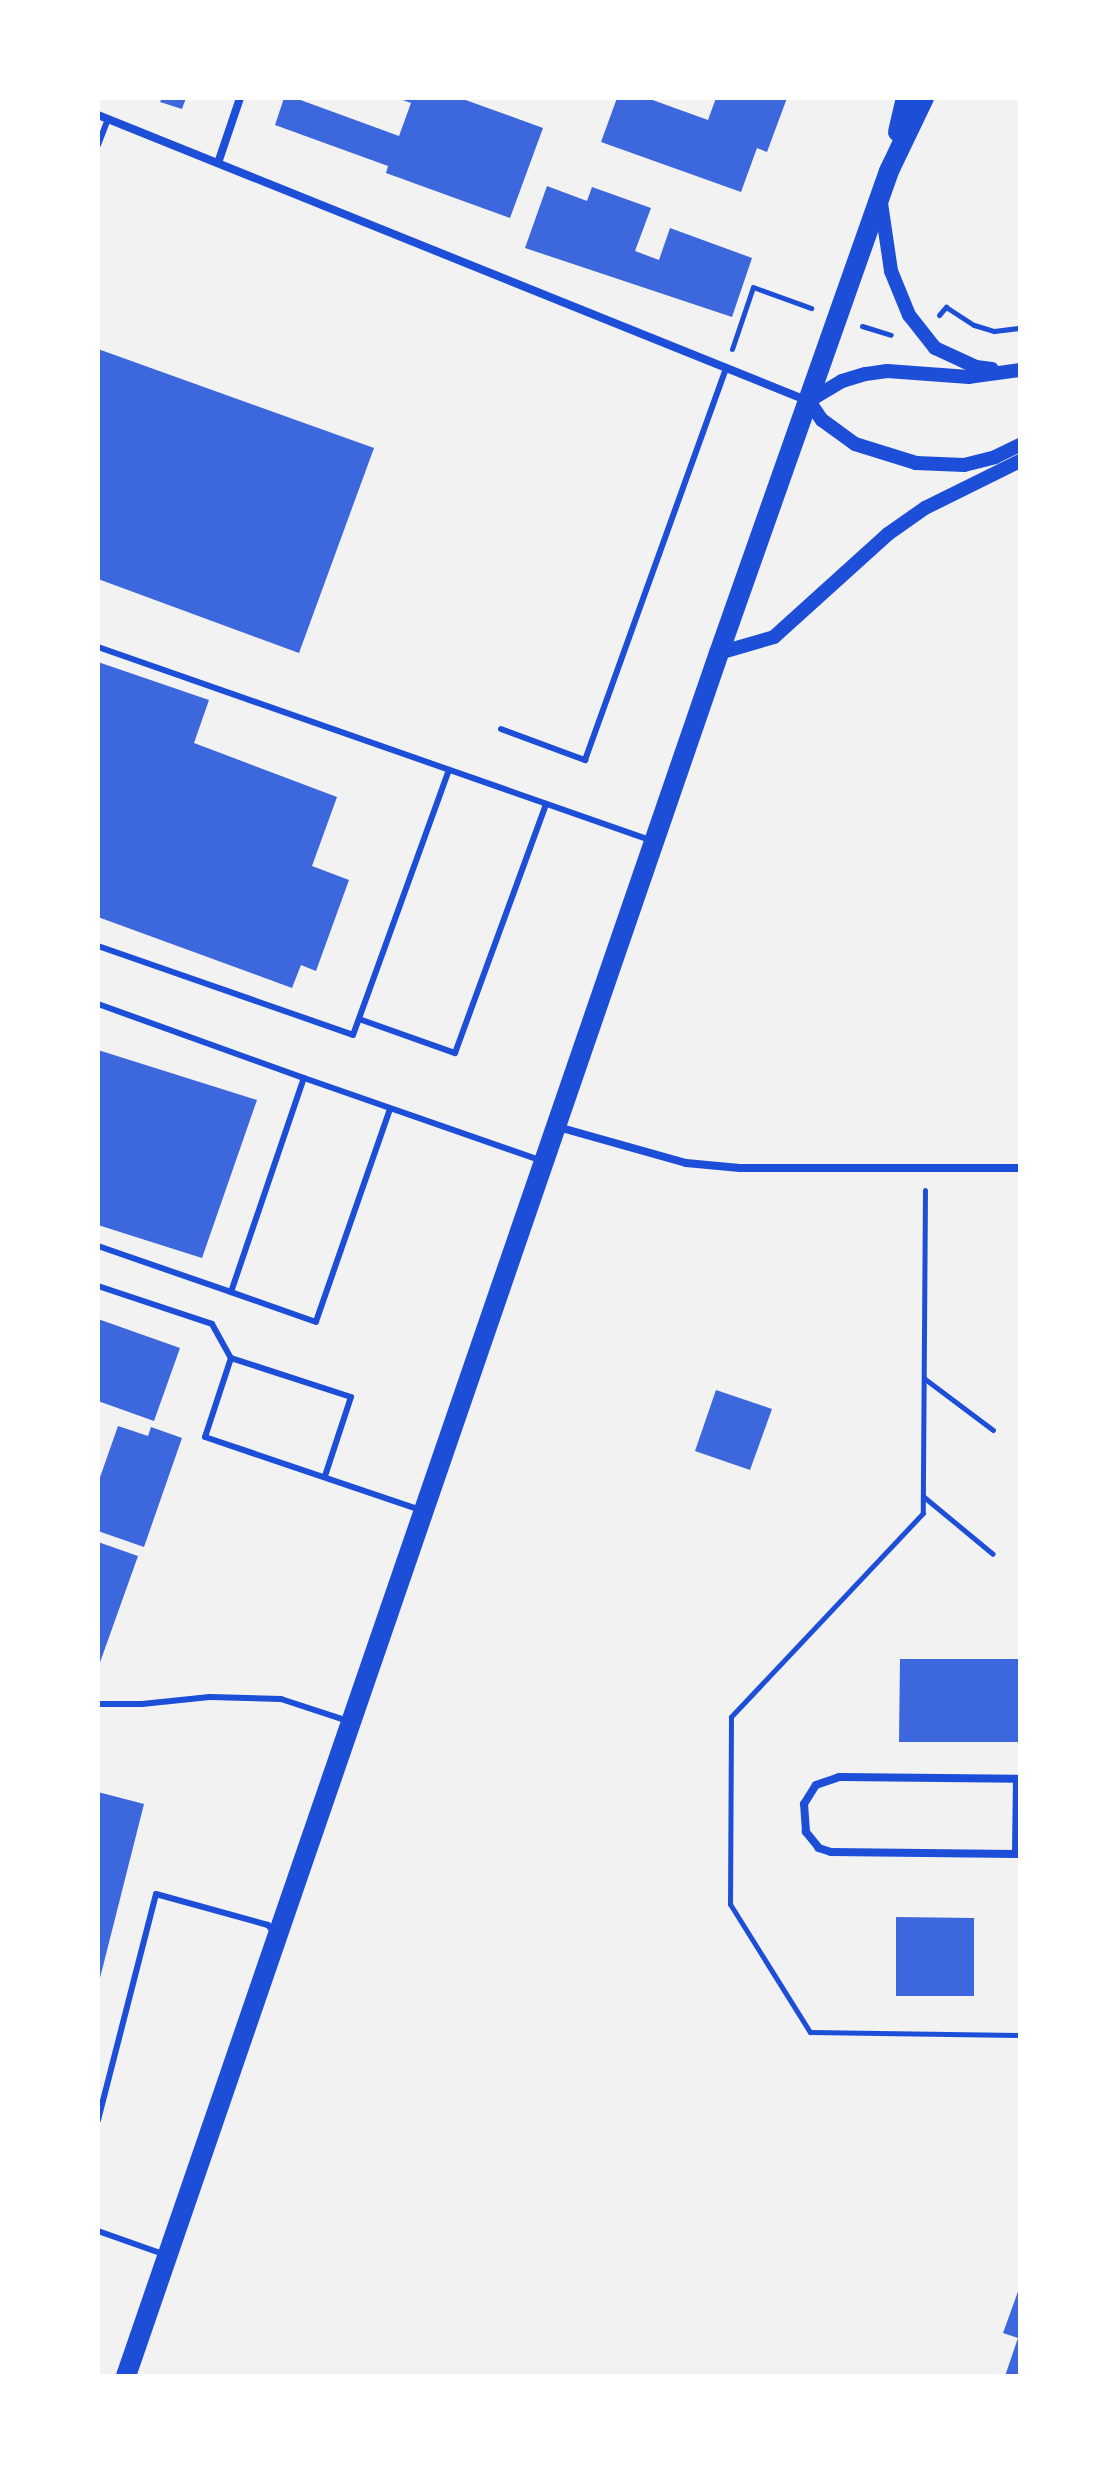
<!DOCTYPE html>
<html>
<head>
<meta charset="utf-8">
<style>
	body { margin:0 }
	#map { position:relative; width:1118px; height:2474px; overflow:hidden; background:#f2f2f2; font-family:"Fira Sans",sans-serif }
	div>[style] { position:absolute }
	.building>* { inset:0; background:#3d67dc }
	.path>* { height:5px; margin:-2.5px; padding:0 2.5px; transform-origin:2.5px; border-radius:2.5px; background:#1d4ed8 }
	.service>* { height:6px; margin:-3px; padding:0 3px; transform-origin:3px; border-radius:3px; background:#1d4ed8 }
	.minor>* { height:8px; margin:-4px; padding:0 4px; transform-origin:4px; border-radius:4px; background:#1d4ed8 }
	.tertiary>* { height:14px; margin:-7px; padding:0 7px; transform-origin:7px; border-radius:7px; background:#1d4ed8 }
	.primary>* { height:20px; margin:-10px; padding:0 10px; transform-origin:10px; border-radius:10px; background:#1d4ed8 }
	span { translate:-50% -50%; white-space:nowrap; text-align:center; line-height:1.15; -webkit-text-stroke:8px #fff; paint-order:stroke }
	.frame { position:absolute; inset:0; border:100px solid #fff; pointer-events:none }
</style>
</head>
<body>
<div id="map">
	<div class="building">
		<div style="clip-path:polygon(162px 98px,186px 98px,182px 109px,160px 102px)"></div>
		<div style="clip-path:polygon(284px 98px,295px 98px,399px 136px,411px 103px,397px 98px,460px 98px,543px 128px,510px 218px,386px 173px,388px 166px,275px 125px)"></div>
		<div style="clip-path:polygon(617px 98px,647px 98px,708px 120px,716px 98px,787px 98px,767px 152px,757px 148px,741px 192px,601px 142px)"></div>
		<div style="clip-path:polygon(547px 186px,587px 201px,592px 187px,651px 208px,635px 251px,659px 260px,670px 228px,752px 258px,732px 317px,525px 248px)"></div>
		<div style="clip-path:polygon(98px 349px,374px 448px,299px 653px,98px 579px)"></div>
		<div style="clip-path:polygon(98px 662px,209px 700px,194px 743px,337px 797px,312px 866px,349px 880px,316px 971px,301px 965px,292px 988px,98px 917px)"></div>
		<div style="clip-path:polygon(98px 1050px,257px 1100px,202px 1258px,98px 1225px)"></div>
		<div style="clip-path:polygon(98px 1319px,180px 1348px,154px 1421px,98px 1401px)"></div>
		<div style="clip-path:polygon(716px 1390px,772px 1409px,750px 1470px,695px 1451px)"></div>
		<div style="clip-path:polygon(118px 1426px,148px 1436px,151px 1427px,182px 1438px,144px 1547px,98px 1531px,98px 1483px)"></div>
		<div style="clip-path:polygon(98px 1542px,138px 1556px,98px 1668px)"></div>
		<div style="clip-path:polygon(900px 1659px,1020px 1659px,1020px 1742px,899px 1742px)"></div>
		<div style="clip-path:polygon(98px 1792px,144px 1804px,99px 1982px,98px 1982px)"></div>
		<div style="clip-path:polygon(896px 1917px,974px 1918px,974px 1996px,896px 1996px)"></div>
		<div style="clip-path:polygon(1020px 2286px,1020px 2376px,1005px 2376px,1018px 2338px,1003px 2333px)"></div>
	</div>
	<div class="path">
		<div style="left:939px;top:315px;width:11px;rotate:-49deg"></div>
		<div style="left:946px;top:307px;width:33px;rotate:33deg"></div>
		<div style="left:974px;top:325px;width:21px;rotate:17deg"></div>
		<div style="left:994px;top:331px;width:26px;rotate:-7deg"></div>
		<div style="left:862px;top:326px;width:30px;rotate:17deg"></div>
		<div style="left:732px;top:349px;width:65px;rotate:-71.3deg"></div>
		<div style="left:753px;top:287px;width:62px;rotate:19.9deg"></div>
		<div style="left:925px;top:1190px;width:323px;rotate:90.4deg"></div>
		<div style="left:923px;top:1513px;width:280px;rotate:133.3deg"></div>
		<div style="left:731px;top:1717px;width:187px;rotate:90.3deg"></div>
		<div style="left:730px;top:1904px;width:151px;rotate:58deg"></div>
		<div style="left:810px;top:2032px;width:210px;rotate:0.8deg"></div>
		<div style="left:925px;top:1379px;width:85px;rotate:36.9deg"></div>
		<div style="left:924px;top:1497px;width:89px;rotate:39.6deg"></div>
	</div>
	<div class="service">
		<div style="left:98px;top:145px;width:28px;rotate:-69deg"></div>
		<div style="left:98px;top:647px;width:585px;rotate:19.27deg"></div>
		<div style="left:501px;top:729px;width:90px;rotate:20.3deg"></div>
		<div style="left:585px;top:760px;width:417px;rotate:-70.2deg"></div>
		<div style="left:98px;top:946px;width:270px;rotate:19.2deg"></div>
		<div style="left:353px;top:1035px;width:282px;rotate:-70.1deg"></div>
		<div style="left:98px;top:1004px;width:219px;rotate:19.8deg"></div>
		<div style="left:359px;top:1019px;width:102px;rotate:19.5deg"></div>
		<div style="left:455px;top:1053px;width:265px;rotate:-69.9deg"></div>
		<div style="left:390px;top:1109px;width:225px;rotate:109.2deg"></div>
		<div style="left:316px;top:1322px;width:90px;rotate:-160.6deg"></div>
		<div style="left:231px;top:1292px;width:226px;rotate:-71.2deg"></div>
		<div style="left:304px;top:1078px;width:252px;rotate:19.2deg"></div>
		<div style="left:98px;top:1246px;width:141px;rotate:19.1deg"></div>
		<div style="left:98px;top:1286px;width:120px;rotate:18.4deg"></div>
		<div style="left:212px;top:1324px;width:39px;rotate:61deg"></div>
		<div style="left:325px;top:1476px;width:83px;rotate:-71.8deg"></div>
		<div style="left:351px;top:1397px;width:126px;rotate:-162deg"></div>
		<div style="left:231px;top:1358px;width:83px;rotate:108.2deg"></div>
		<div style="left:205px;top:1437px;width:228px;rotate:18.7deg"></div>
		<div style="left:98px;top:1704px;width:44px"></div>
		<div style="left:142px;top:1704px;width:68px;rotate:-5.9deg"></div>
		<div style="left:210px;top:1697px;width:71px;rotate:1.6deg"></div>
		<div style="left:281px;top:1699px;width:71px;rotate:18.2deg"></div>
		<div style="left:98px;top:2120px;width:233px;rotate:-75.6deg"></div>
		<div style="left:156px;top:1894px;width:116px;rotate:15.5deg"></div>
		<div style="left:268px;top:1925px;width:11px;rotate:52deg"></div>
		<div style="left:98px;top:2231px;width:69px;rotate:19.5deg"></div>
	</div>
	<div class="minor">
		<div style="left:98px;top:115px;width:763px;rotate:21.93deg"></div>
		<div style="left:218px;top:163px;width:69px;rotate:-71.3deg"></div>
		<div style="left:558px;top:1127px;width:133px;rotate:15.7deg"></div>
		<div style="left:686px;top:1163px;width:54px;rotate:5.3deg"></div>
		<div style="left:740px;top:1168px;width:280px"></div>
		<div style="left:839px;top:1777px;width:178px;rotate:0.6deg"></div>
		<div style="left:1017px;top:1779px;width:75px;rotate:90.8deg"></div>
		<div style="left:1016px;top:1854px;width:185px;rotate:-179.4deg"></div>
		<div style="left:831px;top:1852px;width:13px;rotate:-162deg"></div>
		<div style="left:819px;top:1848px;width:21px;rotate:-129deg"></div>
		<div style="left:806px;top:1832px;width:28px;rotate:-94deg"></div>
		<div style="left:804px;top:1804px;width:22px;rotate:-58deg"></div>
		<div style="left:816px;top:1785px;width:24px;rotate:-19deg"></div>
	</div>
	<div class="tertiary">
		<div style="left:881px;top:203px;width:69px;rotate:81.6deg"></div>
		<div style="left:891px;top:271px;width:48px;rotate:67.8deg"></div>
		<div style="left:909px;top:315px;width:42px;rotate:51.8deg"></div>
		<div style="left:935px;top:348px;width:45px;rotate:24.9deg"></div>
		<div style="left:976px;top:367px;width:16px;rotate:7deg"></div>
		<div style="left:1020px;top:370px;width:51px;rotate:172.2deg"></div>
		<div style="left:969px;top:377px;width:82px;rotate:-175.8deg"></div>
		<div style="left:887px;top:371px;width:22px;rotate:172deg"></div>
		<div style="left:865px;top:374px;width:24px;rotate:163deg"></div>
		<div style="left:842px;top:381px;width:39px;rotate:149deg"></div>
		<div style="left:809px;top:401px;width:23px;rotate:56deg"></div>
		<div style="left:822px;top:420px;width:41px;rotate:36deg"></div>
		<div style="left:855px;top:444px;width:64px;rotate:17.3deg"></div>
		<div style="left:916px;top:463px;width:48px;rotate:2.4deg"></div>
		<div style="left:964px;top:465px;width:32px;rotate:-14deg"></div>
		<div style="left:995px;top:457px;width:28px;rotate:-26deg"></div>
		<div style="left:719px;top:653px;width:57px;rotate:-16.2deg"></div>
		<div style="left:774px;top:637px;width:154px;rotate:-42.1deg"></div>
		<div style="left:888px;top:534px;width:45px;rotate:-35.1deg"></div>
		<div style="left:925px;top:508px;width:106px;rotate:-26.3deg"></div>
	</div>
	<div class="primary">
		<div style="left:898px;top:132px;width:35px;rotate:-77deg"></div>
		<div style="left:126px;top:2376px;width:1822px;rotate:-71.01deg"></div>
		<div style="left:719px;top:653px;width:511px;rotate:-70.57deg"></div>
		<div style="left:889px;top:171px;width:81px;rotate:-64.4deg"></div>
	</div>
	<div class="frame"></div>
</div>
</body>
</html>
